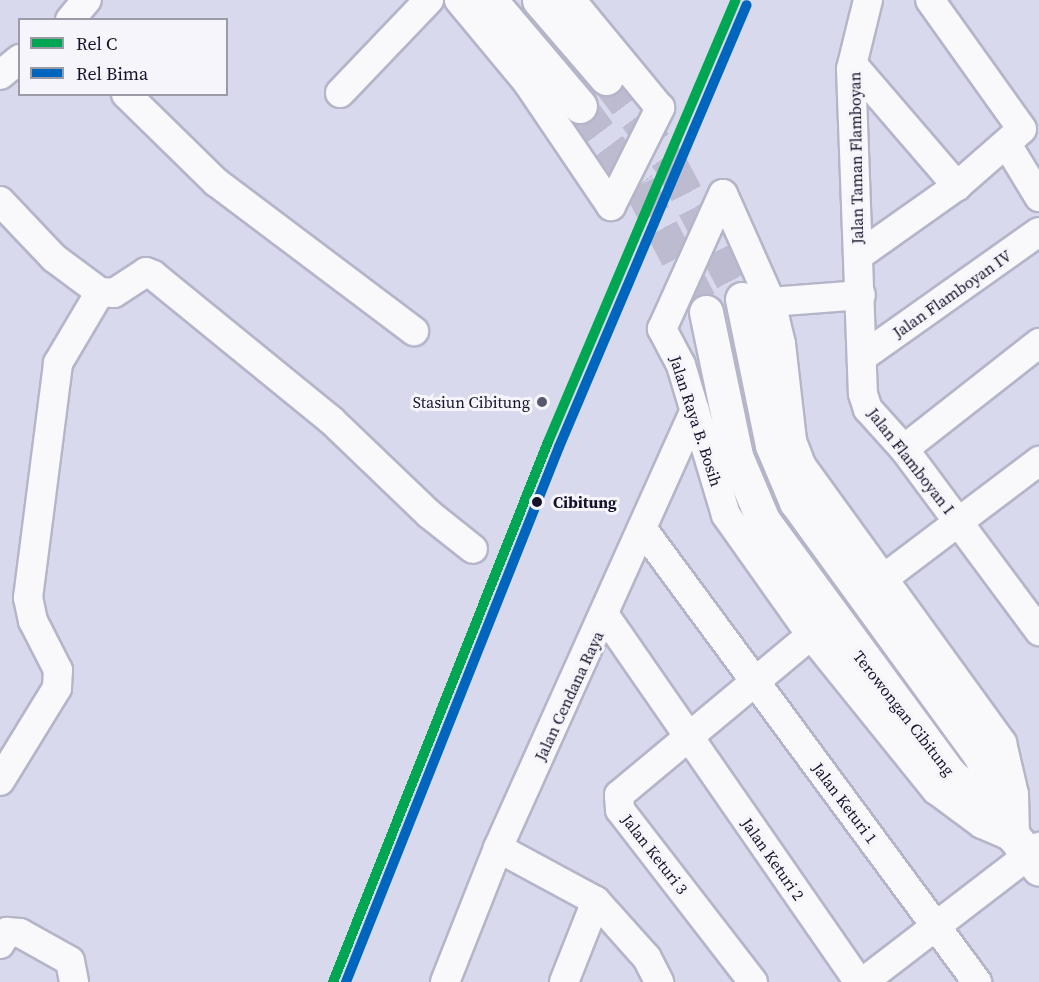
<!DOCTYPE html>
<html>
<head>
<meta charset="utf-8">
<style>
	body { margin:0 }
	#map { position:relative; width:1039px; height:982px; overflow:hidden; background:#d9d9ee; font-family:"Source Serif 4",serif }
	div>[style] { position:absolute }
	.major-tunnel>* { height:33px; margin-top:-16.5px; transform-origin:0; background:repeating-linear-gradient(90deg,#bcbbd0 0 33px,transparent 0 49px) }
	.roads { filter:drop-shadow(2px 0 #b5b5ca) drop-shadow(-2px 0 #b5b5ca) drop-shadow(0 2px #b5b5ca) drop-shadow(0 -2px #b5b5ca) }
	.minor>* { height:28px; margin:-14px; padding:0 14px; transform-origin:14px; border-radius:14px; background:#f9f9fc }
	.major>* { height:33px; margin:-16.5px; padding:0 16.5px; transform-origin:16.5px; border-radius:16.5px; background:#f9f9fc }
	.rail-1>* { height:10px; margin:-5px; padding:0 5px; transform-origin:5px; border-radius:5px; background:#00a651 }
	.rail-2>* { height:10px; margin:-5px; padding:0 5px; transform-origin:5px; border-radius:5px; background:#0065bd }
	.dots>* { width:16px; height:16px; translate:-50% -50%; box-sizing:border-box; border:3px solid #f5f5fb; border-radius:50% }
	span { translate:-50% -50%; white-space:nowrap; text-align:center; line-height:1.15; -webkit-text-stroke:6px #f5f5fb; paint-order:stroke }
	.street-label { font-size:16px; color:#151229 }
	.poi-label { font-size:16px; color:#151229 }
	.right { translate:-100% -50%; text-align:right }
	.stop-label { font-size:16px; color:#151229; font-weight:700 }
	.left { translate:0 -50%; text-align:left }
	.legend { position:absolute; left:18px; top:18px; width:210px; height:78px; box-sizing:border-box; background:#f5f5fb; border:2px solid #9b9aa7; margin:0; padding:8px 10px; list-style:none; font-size:18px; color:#151229 }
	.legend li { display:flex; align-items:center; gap:12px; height:30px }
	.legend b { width:30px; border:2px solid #9b9aa7 }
</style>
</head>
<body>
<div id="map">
	<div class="major-tunnel">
		<div style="left:606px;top:78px;width:108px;rotate:52.9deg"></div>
		<div style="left:671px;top:164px;width:153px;rotate:62.3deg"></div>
		<div style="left:580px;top:106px;width:99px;rotate:53.2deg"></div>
		<div style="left:639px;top:185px;width:144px;rotate:62.2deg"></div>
	</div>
	<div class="roads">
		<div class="minor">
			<div style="left:459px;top:0;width:107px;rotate:50.3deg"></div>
			<div style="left:527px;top:82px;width:150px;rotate:55.9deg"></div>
			<div style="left:611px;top:206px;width:110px;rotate:-63.4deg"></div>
			<div style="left:660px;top:108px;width:140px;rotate:-129.5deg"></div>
			<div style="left:868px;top:0;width:71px;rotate:103.8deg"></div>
			<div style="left:851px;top:69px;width:325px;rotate:87.9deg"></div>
			<div style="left:863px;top:394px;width:16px;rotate:72deg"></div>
			<div style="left:868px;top:409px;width:54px;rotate:48deg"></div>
			<div style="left:904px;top:449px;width:227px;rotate:53.4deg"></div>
			<div style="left:70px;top:20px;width:26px;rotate:-50deg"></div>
			<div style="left:853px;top:65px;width:160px;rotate:49.3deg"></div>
			<div style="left:0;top:75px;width:26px;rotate:-39deg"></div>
			<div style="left:340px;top:93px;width:129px;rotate:-46.3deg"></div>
			<div style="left:126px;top:94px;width:126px;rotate:44.4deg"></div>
			<div style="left:216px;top:182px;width:248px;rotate:37deg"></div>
			<div style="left:1008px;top:146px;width:60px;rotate:58.7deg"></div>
			<div style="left:723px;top:194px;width:118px;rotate:66deg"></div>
			<div style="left:771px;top:302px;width:43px;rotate:76.6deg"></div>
			<div style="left:781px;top:344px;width:98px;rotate:83.5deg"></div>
			<div style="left:792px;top:441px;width:26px;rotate:69deg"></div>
			<div style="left:801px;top:465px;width:343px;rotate:54.1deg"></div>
			<div style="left:1002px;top:743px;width:52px;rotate:76.8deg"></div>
			<div style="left:1014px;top:794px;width:44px;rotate:88.7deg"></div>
			<div style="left:1015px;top:838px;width:36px;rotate:-157deg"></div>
			<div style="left:982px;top:824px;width:57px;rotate:-143.5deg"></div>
			<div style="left:936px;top:790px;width:199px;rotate:-128.9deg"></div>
			<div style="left:811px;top:635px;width:147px;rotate:-125.3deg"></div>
			<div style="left:726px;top:515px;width:157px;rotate:-106.7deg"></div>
			<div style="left:681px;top:365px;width:41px;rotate:-117.8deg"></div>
			<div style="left:662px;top:329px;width:148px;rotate:-65.7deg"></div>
			<div style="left:0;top:201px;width:79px;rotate:46.5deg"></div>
			<div style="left:54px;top:258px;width:57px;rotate:36.5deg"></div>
			<div style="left:100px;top:292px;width:14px;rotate:4deg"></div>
			<div style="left:114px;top:293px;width:38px;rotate:-33deg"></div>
			<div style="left:146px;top:272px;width:8px;rotate:23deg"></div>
			<div style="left:153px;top:275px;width:230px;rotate:39.2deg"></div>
			<div style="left:331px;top:420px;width:136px;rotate:43.8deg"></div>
			<div style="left:429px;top:514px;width:56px;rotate:38.5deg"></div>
			<div style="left:858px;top:256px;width:121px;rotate:-35.3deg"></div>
			<div style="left:957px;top:186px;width:86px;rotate:-41.2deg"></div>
			<div style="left:1022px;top:129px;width:158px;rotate:-125.5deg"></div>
			<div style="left:771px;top:302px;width:90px;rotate:-4.4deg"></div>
			<div style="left:865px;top:355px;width:213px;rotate:-35.3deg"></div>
			<div style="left:904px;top:449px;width:172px;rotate:-38.1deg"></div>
			<div style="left:644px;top:531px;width:561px;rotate:53.56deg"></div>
			<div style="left:883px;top:579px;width:196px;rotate:-37.1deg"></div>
			<div style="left:606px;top:617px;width:444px;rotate:55.3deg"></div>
			<div style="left:0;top:781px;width:109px;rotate:-58.5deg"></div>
			<div style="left:57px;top:688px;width:18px;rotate:-87deg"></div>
			<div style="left:58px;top:670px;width:55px;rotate:-117deg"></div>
			<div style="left:33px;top:621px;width:24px;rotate:-102deg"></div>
			<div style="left:28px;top:598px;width:237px;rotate:-82.7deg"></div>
			<div style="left:58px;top:363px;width:82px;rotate:-59.4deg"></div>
			<div style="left:498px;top:848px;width:111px;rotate:28.4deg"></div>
			<div style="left:596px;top:901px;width:76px;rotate:48.2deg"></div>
			<div style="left:647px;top:958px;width:27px;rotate:63deg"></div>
			<div style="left:0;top:944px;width:14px;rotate:-60deg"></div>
			<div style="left:7px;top:932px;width:13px;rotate:4deg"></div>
			<div style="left:20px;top:933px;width:57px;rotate:29.2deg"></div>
			<div style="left:70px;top:961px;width:21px;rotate:79deg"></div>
			<div style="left:445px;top:982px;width:144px;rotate:-68.4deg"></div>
			<div style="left:498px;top:848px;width:480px;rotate:-65.8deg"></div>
			<div style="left:564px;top:982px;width:87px;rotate:-68.4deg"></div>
			<div style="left:753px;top:982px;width:217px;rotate:-127.7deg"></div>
			<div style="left:620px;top:810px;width:15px;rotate:-94deg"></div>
			<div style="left:619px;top:795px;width:250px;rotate:-39.8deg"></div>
			<div style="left:863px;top:982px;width:222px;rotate:-37.5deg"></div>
		</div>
		<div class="major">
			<div style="left:490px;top:0;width:139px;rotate:49.7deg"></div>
			<div style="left:539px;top:0;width:103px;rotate:49.3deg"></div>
			<div style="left:742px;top:299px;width:149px;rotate:78.4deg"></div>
			<div style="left:772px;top:445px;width:62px;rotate:67.2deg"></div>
			<div style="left:796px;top:502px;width:313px;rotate:54deg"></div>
			<div style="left:980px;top:755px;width:77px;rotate:66.4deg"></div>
			<div style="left:706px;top:312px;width:147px;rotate:78.2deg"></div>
			<div style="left:736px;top:456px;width:69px;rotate:67.1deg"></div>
			<div style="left:763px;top:520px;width:313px;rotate:53.7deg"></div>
			<div style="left:948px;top:772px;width:94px;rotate:44.6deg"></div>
			<div style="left:1015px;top:838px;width:39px;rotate:52deg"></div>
		</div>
	</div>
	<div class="rail-1">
		<div style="left:333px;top:982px;width:581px;rotate:-68.29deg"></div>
		<div style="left:548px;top:442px;width:480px;rotate:-67deg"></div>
	</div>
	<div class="rail-2">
		<div style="left:346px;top:982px;width:576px;rotate:-68.29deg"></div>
		<div style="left:559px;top:447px;width:480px;rotate:-67deg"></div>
	</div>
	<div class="dots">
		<div style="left:542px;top:402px;background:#5a586e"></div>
		<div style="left:537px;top:502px;background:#151229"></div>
	</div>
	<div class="street-label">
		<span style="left:856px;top:158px;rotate:-91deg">Jalan Taman Flamboyan</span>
		<span style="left:952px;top:294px;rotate:-35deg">Jalan Flamboyan IV</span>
		<span style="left:696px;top:421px;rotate:72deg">Jalan Raya B. Bosih</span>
		<span style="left:911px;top:461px;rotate:52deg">Jalan Flamboyan I</span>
		<span style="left:569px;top:696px;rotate:-65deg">Jalan Cendana Raya</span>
		<span style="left:904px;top:713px;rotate:52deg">Terowongan Cibitung</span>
		<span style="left:845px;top:803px;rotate:53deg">Jalan Keturi 1</span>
		<span style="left:655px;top:854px;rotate:52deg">Jalan Keturi 3</span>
		<span style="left:773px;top:859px;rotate:55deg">Jalan Keturi 2</span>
	</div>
	<div class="poi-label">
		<span class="right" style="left:530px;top:402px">Stasiun Cibitung</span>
	</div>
	<div class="stop-label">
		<span class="left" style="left:553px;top:502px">Cibitung</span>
	</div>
	<ul class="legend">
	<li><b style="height:8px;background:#00a651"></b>Rel C</li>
	<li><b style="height:8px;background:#0065bd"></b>Rel Bima</li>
	</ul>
</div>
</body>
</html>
